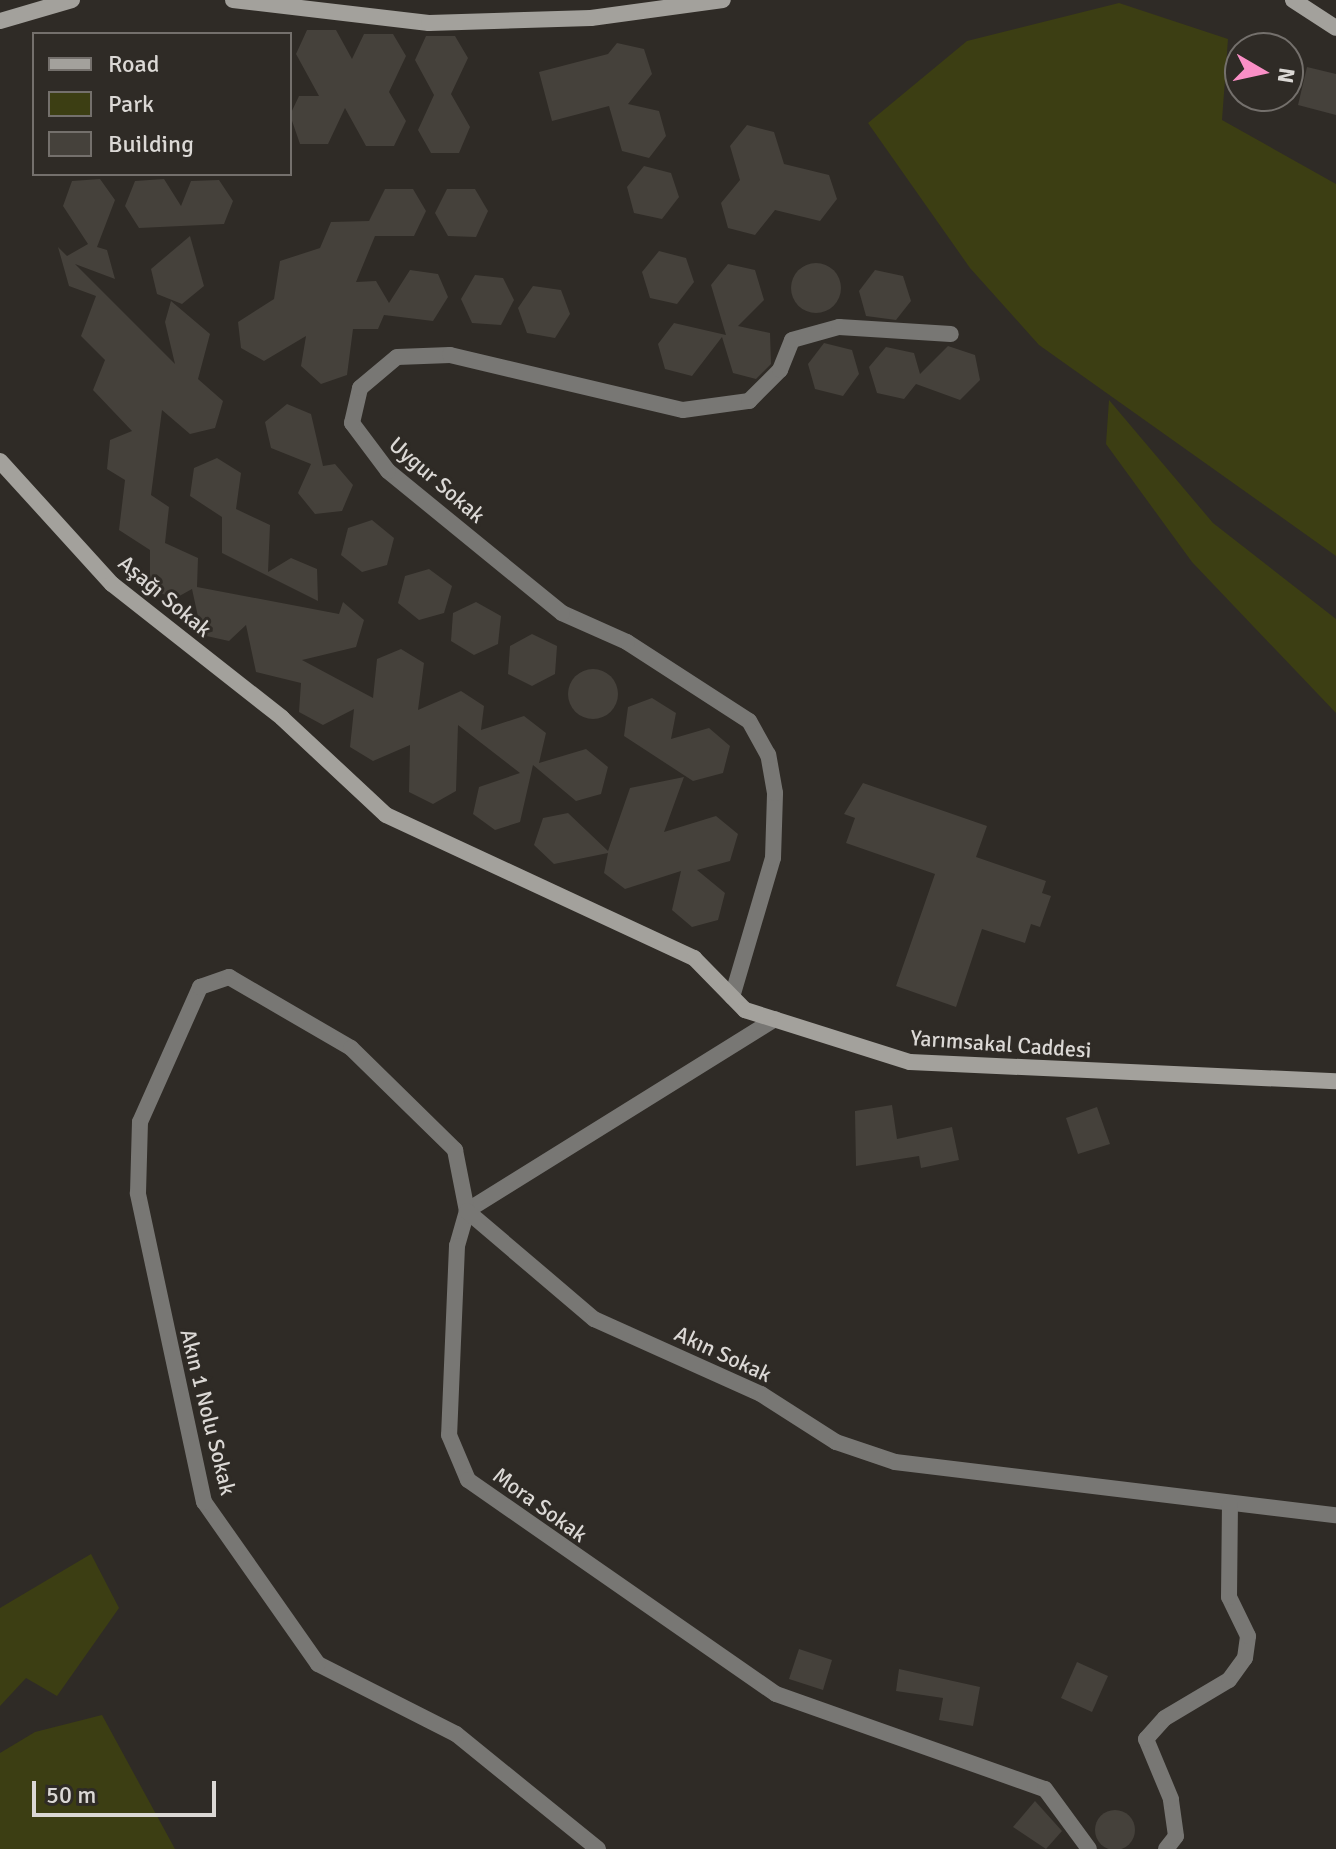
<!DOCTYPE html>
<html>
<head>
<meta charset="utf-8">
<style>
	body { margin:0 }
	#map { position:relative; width:1336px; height:1849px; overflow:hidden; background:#2f2b26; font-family:Signika,sans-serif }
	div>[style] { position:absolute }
	.green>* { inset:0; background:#3c3e13 }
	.building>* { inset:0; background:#45413b }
	.round { border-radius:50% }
	.street>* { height:16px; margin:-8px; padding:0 8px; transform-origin:8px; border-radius:8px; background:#787774 }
	.secondary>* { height:16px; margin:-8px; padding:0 8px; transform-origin:8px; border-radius:8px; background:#a3a19c }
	span { translate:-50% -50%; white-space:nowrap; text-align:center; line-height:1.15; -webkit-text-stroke:6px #2f2b26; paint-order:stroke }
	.street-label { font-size:22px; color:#dbd8d5 }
	.legend { position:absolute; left:32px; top:32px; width:260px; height:144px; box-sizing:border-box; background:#2f2b26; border:2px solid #74706c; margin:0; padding:10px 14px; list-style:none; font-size:24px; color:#dbd8d5 }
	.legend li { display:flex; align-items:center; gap:16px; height:40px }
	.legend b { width:40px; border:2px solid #74706c }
	.north { position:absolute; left:1224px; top:32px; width:80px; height:80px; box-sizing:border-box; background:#2f2b26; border:2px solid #74706c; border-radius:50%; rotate:99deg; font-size:22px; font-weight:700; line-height:32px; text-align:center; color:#dbd8d5 }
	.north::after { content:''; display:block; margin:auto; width:28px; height:36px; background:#fa8fc6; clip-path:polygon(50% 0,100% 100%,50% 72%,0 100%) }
	.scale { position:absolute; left:32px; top:1781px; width:184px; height:36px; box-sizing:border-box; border:4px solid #dbd8d5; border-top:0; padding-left:10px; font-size:24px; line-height:28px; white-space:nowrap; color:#dbd8d5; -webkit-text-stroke:6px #2f2b26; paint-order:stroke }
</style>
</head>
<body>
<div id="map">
	<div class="green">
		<div style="clip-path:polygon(1119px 3px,1228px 39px,1222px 120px,1336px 184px,1336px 556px,1039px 345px,970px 268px,868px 123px,967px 41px)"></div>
		<div style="clip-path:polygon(1109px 400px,1213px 523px,1336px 619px,1336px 713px,1192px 562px,1106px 444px)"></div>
		<div style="clip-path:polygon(91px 1554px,119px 1608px,57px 1696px,26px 1678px,0 1706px,0 1608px)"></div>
		<div style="clip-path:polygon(102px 1715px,175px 1849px,0 1849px,0 1753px,35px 1732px)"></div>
	</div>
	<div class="building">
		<div style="clip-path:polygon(307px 30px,336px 30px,352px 59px,364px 34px,393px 34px,406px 56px,389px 92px,406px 121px,394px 146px,366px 146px,345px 108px,328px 144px,300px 144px,290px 115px,299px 96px,319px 96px,296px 54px)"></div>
		<div style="clip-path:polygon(426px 36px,455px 36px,468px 58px,451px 94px,470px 127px,459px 153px,431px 153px,418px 130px,434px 95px,415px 60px)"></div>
		<div style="clip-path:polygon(617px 43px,644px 49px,652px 74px,628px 104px,659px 111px,666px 136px,649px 158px,622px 151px,609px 106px,552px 121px,539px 72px,608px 54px)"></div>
		<div style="clip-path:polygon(1307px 67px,1336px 74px,1336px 115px,1298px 105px)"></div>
		<div style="clip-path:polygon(747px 125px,774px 132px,784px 164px,829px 175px,837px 199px,820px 221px,775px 210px,755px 235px,728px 228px,721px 203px,740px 180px,730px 146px)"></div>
		<div style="clip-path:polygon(644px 166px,671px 173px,679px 197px,662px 219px,634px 213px,627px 187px)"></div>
		<div style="clip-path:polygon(100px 179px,115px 200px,97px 247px,107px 250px,115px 279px,75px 264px,175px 364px,165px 322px,171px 301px,210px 334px,198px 379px,223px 401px,215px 428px,190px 434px,162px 410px,151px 495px,169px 507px,165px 543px,198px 558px,197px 587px,339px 614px,343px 602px,364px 620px,356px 647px,302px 660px,373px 698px,377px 659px,401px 649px,424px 663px,418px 710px,461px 691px,484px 706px,481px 730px,524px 716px,546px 733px,539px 763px,586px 749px,608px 767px,601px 794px,576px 801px,533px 765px,520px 822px,495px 830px,473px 814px,479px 787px,520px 773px,458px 725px,456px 791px,433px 804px,409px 792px,410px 745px,373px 761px,350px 747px,354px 709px,323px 725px,299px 712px,301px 683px,256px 672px,246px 625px,229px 641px,202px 635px,192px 589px,174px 599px,150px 588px,150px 550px,119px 530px,125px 480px,107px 469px,110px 440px,132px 431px,93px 390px,105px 360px,81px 336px,96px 296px,69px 286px,58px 247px,67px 256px,88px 244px,63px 206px,72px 181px)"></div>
		<div style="clip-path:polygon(164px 179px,181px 206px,191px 181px,219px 180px,233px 201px,224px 224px,139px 228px,125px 206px,135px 181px)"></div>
		<div style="clip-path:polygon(385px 189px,413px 189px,426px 211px,414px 236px,375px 236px,356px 282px,376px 281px,389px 303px,410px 270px,438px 274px,448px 297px,433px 321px,384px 315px,378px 329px,353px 329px,347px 375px,321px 384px,301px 366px,306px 336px,264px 361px,241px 348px,238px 322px,274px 299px,280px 261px,320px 248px,331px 222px,369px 221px)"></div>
		<div style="clip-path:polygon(447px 189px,475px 189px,488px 211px,476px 237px,448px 236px,435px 213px)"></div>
		<div style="clip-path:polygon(190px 236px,204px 286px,182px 304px,157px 294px,151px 269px)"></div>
		<div style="clip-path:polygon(659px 251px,686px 258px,694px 282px,677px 304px,650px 298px,642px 272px)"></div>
		<div class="round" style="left:791px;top:263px;width:50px;height:50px"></div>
		<div style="clip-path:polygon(728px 264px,755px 270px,764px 300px,738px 326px,770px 333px,771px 364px,756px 379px,733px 373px,722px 337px,692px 376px,665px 369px,658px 344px,674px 323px,726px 335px,711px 285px)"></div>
		<div style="clip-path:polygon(875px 270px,903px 276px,911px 301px,896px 320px,866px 316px,859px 291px)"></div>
		<div style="clip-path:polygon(475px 275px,503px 278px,514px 300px,501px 325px,472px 323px,461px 299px)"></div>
		<div style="clip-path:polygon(533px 286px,561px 290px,570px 314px,555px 338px,527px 333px,518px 308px)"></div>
		<div style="clip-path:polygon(824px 343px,852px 350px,859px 374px,843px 396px,815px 389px,808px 364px)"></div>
		<div style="clip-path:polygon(948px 346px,975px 355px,980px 380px,960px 400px,916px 384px,904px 399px,877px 393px,869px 367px,886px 347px,914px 353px,920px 374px)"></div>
		<div style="clip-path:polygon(287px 404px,311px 414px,323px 466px,335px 464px,353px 485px,342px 511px,315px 514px,298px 493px,311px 464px,271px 448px,265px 422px)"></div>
		<div style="clip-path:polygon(217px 458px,241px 473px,236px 509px,270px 525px,268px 572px,291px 558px,317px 569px,318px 601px,222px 553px,222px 517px,190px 496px,194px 468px)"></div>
		<div style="clip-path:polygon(372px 520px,394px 538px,387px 565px,362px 572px,341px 555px,348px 528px)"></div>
		<div style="clip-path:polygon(429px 569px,452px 586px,444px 613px,419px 620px,398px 603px,405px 576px)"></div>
		<div style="clip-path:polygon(476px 602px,501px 616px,498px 644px,474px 655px,451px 641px,453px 613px)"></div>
		<div style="clip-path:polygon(532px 634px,557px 646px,555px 674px,532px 686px,508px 674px,510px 646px)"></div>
		<div class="round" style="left:568px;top:669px;width:50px;height:50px"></div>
		<div style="clip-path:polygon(652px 698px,676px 713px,671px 739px,709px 728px,730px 746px,723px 773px,693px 781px,624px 736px,628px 707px)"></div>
		<div style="clip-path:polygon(684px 777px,664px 832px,716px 816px,738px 834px,730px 861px,697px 870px,725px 893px,718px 920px,692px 927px,672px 910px,681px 871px,625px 889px,604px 873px,608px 853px,554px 864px,534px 845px,543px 818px,568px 813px,608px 851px,630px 788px)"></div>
		<div style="clip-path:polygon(863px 783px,987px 826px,976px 857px,1046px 881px,1042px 893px,1051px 896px,1040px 927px,1031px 924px,1025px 943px,982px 929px,956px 1007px,896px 986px,935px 874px,846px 843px,855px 818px,844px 814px)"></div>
		<div style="clip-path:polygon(892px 1105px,897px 1139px,952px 1127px,959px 1160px,921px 1168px,919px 1156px,856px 1166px,855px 1111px)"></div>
		<div style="clip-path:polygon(1097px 1107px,1110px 1144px,1078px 1154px,1066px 1118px)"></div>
		<div style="clip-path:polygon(799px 1649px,832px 1660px,823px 1690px,789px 1679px)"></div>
		<div style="clip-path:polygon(1077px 1662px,1108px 1676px,1092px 1712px,1061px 1698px)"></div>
		<div style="clip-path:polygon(899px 1669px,980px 1687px,973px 1726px,939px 1720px,943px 1698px,896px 1691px)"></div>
		<div style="clip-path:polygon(1035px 1801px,1062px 1831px,1046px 1849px,1013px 1827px)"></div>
		<div class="round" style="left:1095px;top:1810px;width:40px;height:40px"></div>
	</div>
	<div class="street">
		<div style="left:732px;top:997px;width:145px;rotate:-73.6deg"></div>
		<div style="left:773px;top:858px;width:65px;rotate:-88.2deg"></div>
		<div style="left:775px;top:793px;width:39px;rotate:-100deg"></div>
		<div style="left:768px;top:755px;width:39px;rotate:-119deg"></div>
		<div style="left:749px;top:721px;width:145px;rotate:-147.1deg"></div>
		<div style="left:627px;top:642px;width:71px;rotate:-156deg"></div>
		<div style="left:562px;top:613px;width:225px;rotate:-140.8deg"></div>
		<div style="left:388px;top:471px;width:60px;rotate:-126.9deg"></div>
		<div style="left:352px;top:423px;width:36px;rotate:-77deg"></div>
		<div style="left:360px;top:388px;width:48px;rotate:-40deg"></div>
		<div style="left:397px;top:357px;width:53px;rotate:-2.2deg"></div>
		<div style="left:450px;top:355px;width:239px;rotate:13.3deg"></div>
		<div style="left:683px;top:410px;width:67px;rotate:-7.8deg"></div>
		<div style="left:749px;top:401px;width:44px;rotate:-45deg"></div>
		<div style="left:780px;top:370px;width:32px;rotate:-68deg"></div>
		<div style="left:792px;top:340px;width:49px;rotate:-15.5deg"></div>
		<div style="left:839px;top:327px;width:112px;rotate:3.6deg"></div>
		<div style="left:775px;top:1019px;width:363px;rotate:148.1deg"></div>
		<div style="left:467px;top:1211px;width:36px;rotate:106deg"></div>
		<div style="left:457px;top:1246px;width:189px;rotate:92.4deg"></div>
		<div style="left:449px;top:1435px;width:49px;rotate:67.1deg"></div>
		<div style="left:468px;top:1480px;width:375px;rotate:34.8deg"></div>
		<div style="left:776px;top:1694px;width:285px;rotate:19.5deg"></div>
		<div style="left:1045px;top:1789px;width:74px;rotate:53.7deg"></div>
		<div style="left:598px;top:1849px;width:183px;rotate:-141deg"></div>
		<div style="left:456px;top:1734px;width:155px;rotate:-153.1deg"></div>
		<div style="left:318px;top:1664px;width:198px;rotate:-125.1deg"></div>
		<div style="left:204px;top:1502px;width:316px;rotate:-102.1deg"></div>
		<div style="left:138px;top:1193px;width:71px;rotate:-88.4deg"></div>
		<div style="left:140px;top:1122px;width:148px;rotate:-66deg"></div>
		<div style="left:200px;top:987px;width:31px;rotate:-19deg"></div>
		<div style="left:229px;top:977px;width:141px;rotate:30.2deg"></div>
		<div style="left:351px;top:1048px;width:146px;rotate:44.4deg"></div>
		<div style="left:455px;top:1150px;width:62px;rotate:78.9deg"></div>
		<div style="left:467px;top:1211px;width:167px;rotate:40.4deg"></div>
		<div style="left:594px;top:1319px;width:183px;rotate:24.2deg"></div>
		<div style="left:761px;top:1394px;width:89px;rotate:32.6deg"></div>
		<div style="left:836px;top:1442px;width:62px;rotate:18.7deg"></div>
		<div style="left:895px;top:1462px;width:444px;rotate:6.9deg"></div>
		<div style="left:1166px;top:1849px;width:16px;rotate:-52deg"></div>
		<div style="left:1176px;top:1836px;width:37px;rotate:-98deg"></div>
		<div style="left:1171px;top:1799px;width:65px;rotate:-112.6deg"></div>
		<div style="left:1146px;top:1739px;width:28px;rotate:-48deg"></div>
		<div style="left:1165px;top:1718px;width:74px;rotate:-30.7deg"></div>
		<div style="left:1229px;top:1680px;width:27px;rotate:-54deg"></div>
		<div style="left:1245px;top:1658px;width:22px;rotate:-82deg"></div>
		<div style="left:1248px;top:1636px;width:43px;rotate:-116deg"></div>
		<div style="left:1229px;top:1597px;width:92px;rotate:-89.4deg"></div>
	</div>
	<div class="secondary">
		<div style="left:233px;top:0;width:197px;rotate:6.7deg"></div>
		<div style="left:429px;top:23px;width:162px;rotate:-1.8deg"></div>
		<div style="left:591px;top:18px;width:133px;rotate:-7.8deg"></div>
		<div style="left:1293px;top:0;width:51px;rotate:33.1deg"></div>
		<div style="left:0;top:21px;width:75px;rotate:-16.3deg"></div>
		<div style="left:0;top:461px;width:166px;rotate:47.7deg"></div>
		<div style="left:112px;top:584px;width:216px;rotate:38.2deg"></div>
		<div style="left:282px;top:718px;width:142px;rotate:43deg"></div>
		<div style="left:386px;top:815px;width:340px;rotate:24.9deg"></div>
		<div style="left:694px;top:958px;width:73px;rotate:45.6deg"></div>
		<div style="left:745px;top:1010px;width:173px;rotate:17.5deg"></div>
		<div style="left:910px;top:1062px;width:426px;rotate:2.6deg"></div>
	</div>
	<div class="street-label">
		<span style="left:437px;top:480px;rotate:41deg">Uygur Sokak</span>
		<span style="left:165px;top:596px;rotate:40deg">Aşağı Sokak</span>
		<span style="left:1001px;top:1044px;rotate:4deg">Yarımsakal Caddesi</span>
		<span style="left:723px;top:1354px;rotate:25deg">Akın Sokak</span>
		<span style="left:208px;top:1412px;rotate:76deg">Akın 1 Nolu Sokak</span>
		<span style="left:540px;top:1505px;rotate:36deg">Mora Sokak</span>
	</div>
	<ul class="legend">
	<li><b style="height:10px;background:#a3a19c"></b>Road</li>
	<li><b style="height:22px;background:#3c3e13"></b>Park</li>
	<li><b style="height:22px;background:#45413b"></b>Building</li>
	</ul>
	<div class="north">N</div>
	<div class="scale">50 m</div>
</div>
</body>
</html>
